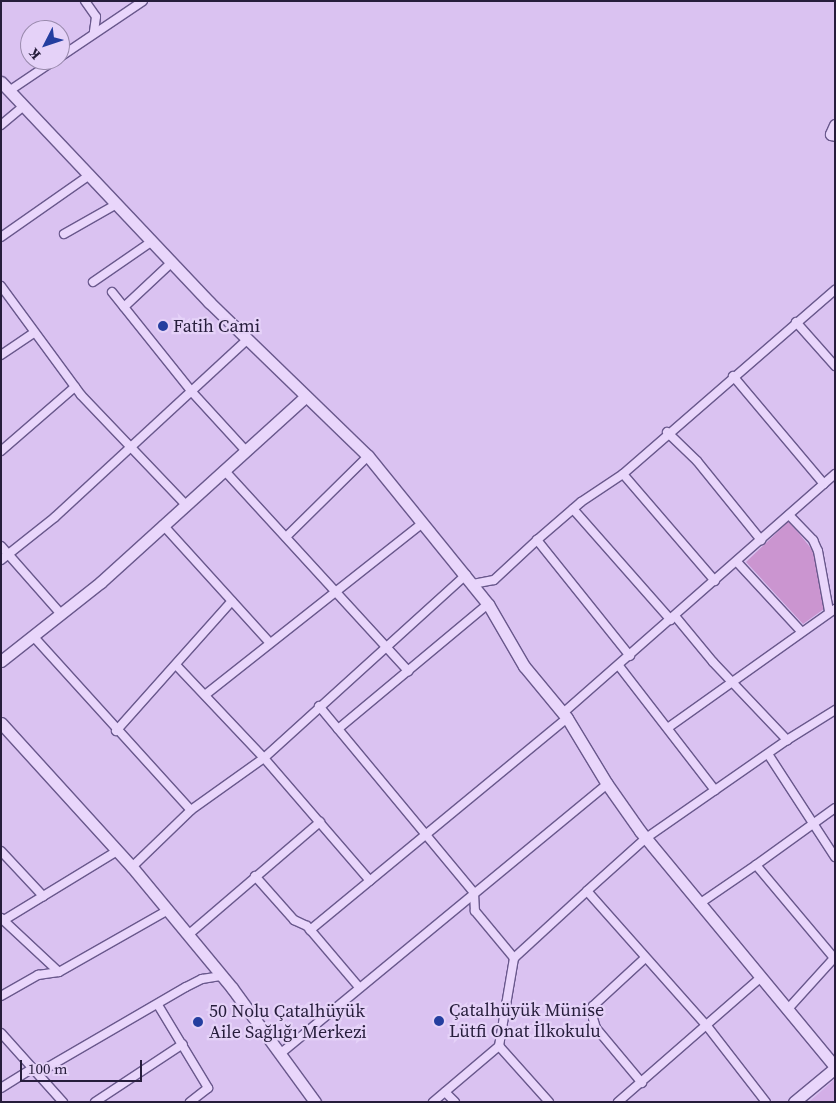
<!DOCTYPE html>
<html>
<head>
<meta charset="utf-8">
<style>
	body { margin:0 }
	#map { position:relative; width:836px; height:1103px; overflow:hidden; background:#dac2f1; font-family:"Source Serif 4",serif }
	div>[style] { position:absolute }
	.farmland>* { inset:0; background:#d3afe7 }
	.green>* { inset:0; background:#cb95d0 }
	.roads { filter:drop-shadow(1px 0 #69588c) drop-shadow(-1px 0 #69588c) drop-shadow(0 1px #69588c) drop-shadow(0 -1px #69588c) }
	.street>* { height:8px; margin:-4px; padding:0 4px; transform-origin:4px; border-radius:4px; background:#e9d6fb }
	.secondary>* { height:11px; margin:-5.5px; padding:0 5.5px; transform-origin:5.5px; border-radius:5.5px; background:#e9d6fb }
	.dots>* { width:14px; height:14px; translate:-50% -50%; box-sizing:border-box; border:2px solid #e5d2f8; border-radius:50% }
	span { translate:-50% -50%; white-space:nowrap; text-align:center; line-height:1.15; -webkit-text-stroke:4.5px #e5d2f8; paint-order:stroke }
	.poi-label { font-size:18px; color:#261d3b }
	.left { translate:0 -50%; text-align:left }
	.frame { position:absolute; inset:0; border:2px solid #261d3b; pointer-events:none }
	.north { position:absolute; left:20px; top:20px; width:50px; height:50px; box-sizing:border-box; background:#e5d2f8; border:1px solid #998aac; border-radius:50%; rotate:229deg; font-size:14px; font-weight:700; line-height:20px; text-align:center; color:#261d3b }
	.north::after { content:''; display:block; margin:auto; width:18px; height:22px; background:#243e9f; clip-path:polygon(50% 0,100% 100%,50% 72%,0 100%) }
	.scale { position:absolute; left:20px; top:1060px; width:122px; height:22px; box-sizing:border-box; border:2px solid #261d3b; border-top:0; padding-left:6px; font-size:15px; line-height:18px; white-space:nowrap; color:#261d3b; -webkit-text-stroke:4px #e5d2f8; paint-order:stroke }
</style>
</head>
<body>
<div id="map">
	<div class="farmland">
		<div style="clip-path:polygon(835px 1079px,835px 1102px,809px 1102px)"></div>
	</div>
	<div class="green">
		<div style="clip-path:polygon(789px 521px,814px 552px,824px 609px,803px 624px,746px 562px)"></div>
	</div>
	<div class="roads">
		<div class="street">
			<div style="left:85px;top:1px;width:19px;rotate:55deg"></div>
			<div style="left:96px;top:17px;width:15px;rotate:98deg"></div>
			<div style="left:60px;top:57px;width:100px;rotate:-34deg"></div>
			<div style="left:9px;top:91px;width:55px;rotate:-34deg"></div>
			<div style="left:1px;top:125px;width:30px;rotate:-40deg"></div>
			<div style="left:64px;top:234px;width:59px;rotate:-29.6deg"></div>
			<div style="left:1px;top:237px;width:106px;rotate:-35deg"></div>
			<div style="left:93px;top:282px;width:70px;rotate:-34.6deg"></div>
			<div style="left:1px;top:286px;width:135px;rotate:53.7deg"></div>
			<div style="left:81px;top:395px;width:152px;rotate:46.3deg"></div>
			<div style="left:112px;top:292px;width:128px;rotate:51.3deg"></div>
			<div style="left:192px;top:392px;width:80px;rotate:47.5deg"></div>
			<div style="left:124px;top:307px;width:64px;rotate:-43.1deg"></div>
			<div style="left:796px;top:322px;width:59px;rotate:48.4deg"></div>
			<div style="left:1px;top:355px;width:40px;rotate:-34deg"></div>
			<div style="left:733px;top:376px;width:141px;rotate:49.9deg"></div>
			<div style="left:667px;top:432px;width:42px;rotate:44deg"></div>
			<div style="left:697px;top:461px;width:102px;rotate:51deg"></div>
			<div style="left:1px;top:451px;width:98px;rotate:-40.9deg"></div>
			<div style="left:224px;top:470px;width:273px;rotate:47.5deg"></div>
			<div style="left:623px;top:474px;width:141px;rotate:49.3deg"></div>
			<div style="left:573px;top:509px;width:148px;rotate:48.6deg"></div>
			<div style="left:789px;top:515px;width:35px;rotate:46deg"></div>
			<div style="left:813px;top:540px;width:12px;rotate:66deg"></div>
			<div style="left:818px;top:551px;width:61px;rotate:79.6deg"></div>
			<div style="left:163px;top:525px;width:159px;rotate:47.8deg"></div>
			<div style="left:286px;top:537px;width:115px;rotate:-44.6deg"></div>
			<div style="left:1px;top:546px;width:91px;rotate:48.6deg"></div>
			<div style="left:1px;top:560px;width:69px;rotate:-38.5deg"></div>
			<div style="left:55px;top:517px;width:261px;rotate:-42.7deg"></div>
			<div style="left:737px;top:562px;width:94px;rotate:47.2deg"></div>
			<div style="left:473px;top:584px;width:21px;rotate:-11deg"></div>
			<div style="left:494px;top:580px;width:59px;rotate:-42.9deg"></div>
			<div style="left:675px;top:616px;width:60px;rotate:50.4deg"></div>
			<div style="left:713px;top:662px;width:108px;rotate:46.5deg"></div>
			<div style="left:787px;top:740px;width:172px;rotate:145.2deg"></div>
			<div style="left:646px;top:838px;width:79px;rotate:138.1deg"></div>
			<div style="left:587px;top:891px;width:181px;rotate:48.4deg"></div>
			<div style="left:707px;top:1026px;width:96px;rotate:52.2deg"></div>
			<div style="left:33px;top:636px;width:235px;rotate:47.8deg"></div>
			<div style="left:630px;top:656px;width:149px;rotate:-128.7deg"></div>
			<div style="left:537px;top:540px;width:58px;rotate:-40.8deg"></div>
			<div style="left:581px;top:502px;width:50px;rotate:-33.7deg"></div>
			<div style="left:623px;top:474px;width:281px;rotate:-41deg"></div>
			<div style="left:176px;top:665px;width:128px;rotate:46.6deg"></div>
			<div style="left:264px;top:758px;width:162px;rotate:49.2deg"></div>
			<div style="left:619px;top:666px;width:157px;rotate:52.3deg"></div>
			<div style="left:205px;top:695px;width:278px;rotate:-38.3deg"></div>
			<div style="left:319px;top:706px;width:243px;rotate:50.3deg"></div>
			<div style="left:474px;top:893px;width:18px;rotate:87deg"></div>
			<div style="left:475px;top:911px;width:61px;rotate:50.3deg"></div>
			<div style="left:563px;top:713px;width:362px;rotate:-41.3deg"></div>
			<div style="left:669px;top:727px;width:204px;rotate:-35.4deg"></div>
			<div style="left:338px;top:729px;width:195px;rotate:-39.8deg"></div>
			<div style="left:116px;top:731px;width:174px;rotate:-48.3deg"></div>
			<div style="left:787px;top:740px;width:57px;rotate:-32deg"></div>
			<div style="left:768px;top:754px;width:123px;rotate:57deg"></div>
			<div style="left:1px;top:851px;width:62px;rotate:47deg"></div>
			<div style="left:756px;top:865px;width:97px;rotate:-35.8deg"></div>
			<div style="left:132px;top:867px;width:82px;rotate:-44deg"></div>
			<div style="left:191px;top:810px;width:90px;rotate:-35.5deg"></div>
			<div style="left:264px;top:758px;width:273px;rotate:-42.2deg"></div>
			<div style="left:255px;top:876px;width:59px;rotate:48.4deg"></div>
			<div style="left:294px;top:920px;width:14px;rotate:25deg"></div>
			<div style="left:307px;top:926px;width:80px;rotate:49.6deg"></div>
			<div style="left:699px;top:904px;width:69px;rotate:-34.4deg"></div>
			<div style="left:756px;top:865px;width:121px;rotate:50deg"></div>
			<div style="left:1px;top:918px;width:79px;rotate:43deg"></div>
			<div style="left:4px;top:920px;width:132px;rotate:-31.4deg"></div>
			<div style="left:310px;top:930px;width:333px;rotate:-39.5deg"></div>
			<div style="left:188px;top:935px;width:174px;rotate:-40.6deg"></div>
			<div style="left:1px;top:996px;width:43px;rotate:-29.6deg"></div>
			<div style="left:38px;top:975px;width:21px;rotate:-8deg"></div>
			<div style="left:59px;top:972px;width:125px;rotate:-29.6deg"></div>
			<div style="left:158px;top:1005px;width:97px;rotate:58.9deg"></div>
			<div style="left:208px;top:1088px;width:23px;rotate:142deg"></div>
			<div style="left:787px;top:1010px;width:72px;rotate:-47.8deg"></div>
			<div style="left:1px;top:1033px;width:93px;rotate:48.1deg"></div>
			<div style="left:499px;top:1046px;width:75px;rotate:48.2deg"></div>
			<div style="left:281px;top:1053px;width:423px;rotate:-39.5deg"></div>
			<div style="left:38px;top:1073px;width:171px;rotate:-30.2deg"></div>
			<div style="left:186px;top:987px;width:18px;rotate:-27deg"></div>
			<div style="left:202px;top:979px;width:20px;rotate:-9deg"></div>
			<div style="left:642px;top:1083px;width:72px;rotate:-129.9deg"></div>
			<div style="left:596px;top:1028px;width:10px;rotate:-107deg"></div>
			<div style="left:593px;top:1018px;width:12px;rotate:-90deg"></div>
			<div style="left:593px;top:1006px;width:69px;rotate:-42.7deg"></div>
			<div style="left:1px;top:1088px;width:38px;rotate:-32deg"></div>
			<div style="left:445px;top:1092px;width:14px;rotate:45deg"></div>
			<div style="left:95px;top:1102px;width:105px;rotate:-33.4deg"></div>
			<div style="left:433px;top:1102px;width:87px;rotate:-40.3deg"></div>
			<div style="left:499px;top:1046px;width:89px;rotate:-80.3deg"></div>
			<div style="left:514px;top:958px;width:99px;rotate:-42.5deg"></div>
			<div style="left:618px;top:1102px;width:189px;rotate:-41.1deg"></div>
		</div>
		<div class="secondary">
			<div style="left:1px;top:82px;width:303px;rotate:46.6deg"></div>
			<div style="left:209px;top:302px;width:221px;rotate:44.1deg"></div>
			<div style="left:368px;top:456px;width:191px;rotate:51deg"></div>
			<div style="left:488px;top:604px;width:72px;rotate:59.9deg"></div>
			<div style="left:524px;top:666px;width:67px;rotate:50.4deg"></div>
			<div style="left:567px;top:718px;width:77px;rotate:58.8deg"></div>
			<div style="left:607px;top:784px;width:57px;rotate:54.9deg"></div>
			<div style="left:640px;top:831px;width:306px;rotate:50.4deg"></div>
			<div style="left:835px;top:125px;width:10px;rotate:114deg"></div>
			<div style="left:831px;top:134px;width:4px;rotate:14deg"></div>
			<div style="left:1px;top:661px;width:127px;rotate:-38.3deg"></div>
			<div style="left:101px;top:582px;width:275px;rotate:-42.2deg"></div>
			<div style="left:1px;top:723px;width:195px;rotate:47.7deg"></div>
			<div style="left:132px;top:867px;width:157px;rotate:50.4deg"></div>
			<div style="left:232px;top:988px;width:141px;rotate:53.9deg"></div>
			<div style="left:794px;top:1102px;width:53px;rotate:-39.7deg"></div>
		</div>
	</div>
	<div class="dots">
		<div style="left:163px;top:326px;background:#243e9f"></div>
		<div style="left:439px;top:1021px;background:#243e9f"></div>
		<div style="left:198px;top:1022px;background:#243e9f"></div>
	</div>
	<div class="poi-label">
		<span class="left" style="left:173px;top:326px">Fatih Cami</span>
		<span class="left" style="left:449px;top:1021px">Çatalhüyük Münise<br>Lütfi Onat İlkokulu</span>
		<span class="left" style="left:209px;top:1022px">50 Nolu Çatalhüyük<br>Aile Sağlığı Merkezi</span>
	</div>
	<div class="frame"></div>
	<div class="north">K</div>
	<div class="scale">100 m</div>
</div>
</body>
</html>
